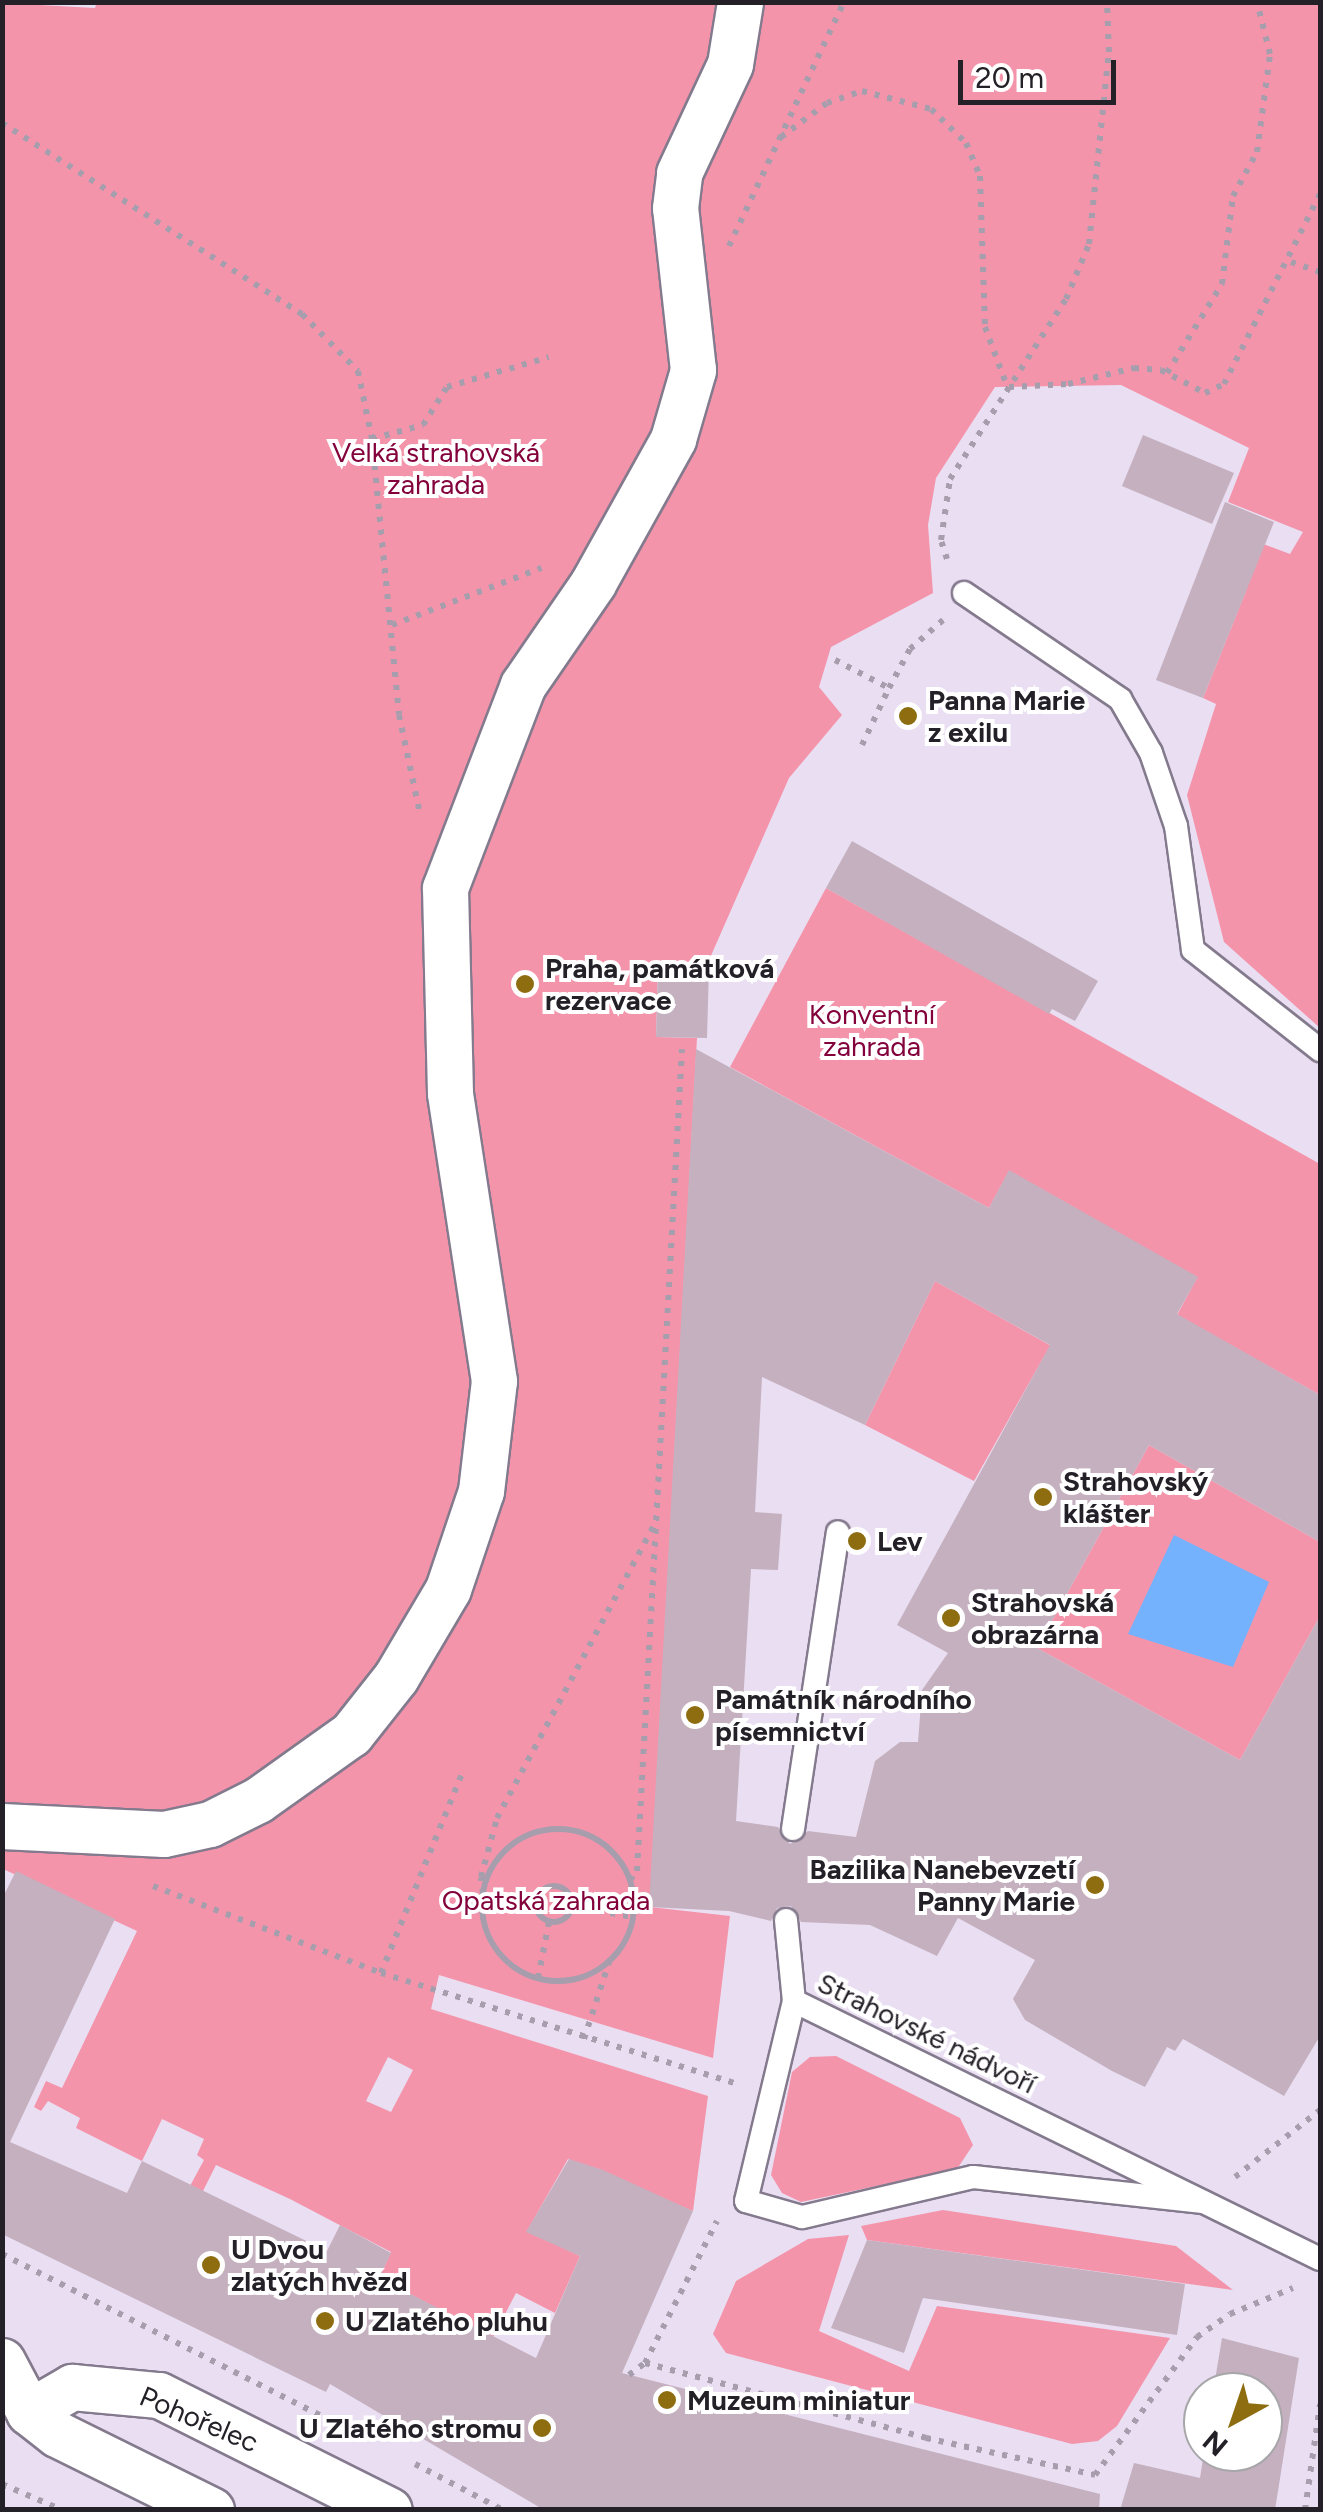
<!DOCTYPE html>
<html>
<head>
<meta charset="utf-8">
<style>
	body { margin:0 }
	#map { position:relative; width:1323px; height:2512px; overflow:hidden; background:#e9def2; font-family:Figtree,sans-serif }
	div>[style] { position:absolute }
	.green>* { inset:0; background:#f494ab }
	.water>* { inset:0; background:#75b2fe }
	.building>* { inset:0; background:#c5b0bf }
	.path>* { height:6px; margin-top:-3px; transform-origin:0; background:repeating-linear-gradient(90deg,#a69dad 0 5px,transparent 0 13px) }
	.path>.ring { margin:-3px; padding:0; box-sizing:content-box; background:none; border:6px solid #a69dad; border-radius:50% }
	.roads { filter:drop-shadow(2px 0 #847a8d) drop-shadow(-2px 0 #847a8d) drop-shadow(0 2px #847a8d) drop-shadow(0 -2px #847a8d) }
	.lane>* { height:22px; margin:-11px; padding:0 11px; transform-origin:11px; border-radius:11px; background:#fff }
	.street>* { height:45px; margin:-22.5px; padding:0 22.5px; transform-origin:22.5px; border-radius:22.5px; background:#fff }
	.dots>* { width:28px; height:28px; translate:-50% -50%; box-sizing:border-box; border:5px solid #fff; border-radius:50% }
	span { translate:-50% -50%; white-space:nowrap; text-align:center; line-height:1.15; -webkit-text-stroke:8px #fff; paint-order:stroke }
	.park-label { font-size:28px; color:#84023c }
	.poi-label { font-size:28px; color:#242027; font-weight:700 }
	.left { translate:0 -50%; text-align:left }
	.right { translate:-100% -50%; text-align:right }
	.street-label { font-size:28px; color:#242027 }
	.frame { position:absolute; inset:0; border:5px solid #242027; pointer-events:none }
	.north { position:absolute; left:1183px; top:2372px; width:100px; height:100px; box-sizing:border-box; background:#fff; border:2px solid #a7a6a9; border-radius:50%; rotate:220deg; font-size:28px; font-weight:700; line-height:40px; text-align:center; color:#242027 }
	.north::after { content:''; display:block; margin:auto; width:35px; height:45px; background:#8d6d10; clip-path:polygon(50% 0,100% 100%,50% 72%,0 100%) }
	.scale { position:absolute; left:958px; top:60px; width:158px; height:45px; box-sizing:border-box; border:5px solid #242027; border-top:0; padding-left:12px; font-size:30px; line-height:35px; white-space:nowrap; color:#242027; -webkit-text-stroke:8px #fff; paint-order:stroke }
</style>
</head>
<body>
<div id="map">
	<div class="green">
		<div style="clip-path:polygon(evenodd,97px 2px,1320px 3px,1320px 1028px,1224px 942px,1187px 795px,1216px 704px,1203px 698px,1246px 591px,1201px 570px,1217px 527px,1290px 554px,1303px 532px,1228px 502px,1249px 448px,1121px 385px,995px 387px,936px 478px,928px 525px,933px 593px,831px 647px,819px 687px,842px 715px,789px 778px,706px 967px,658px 966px,656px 1037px,697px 1038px,650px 1907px,730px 1916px,713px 2058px,439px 1975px,431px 2009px,708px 2096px,693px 2211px,568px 2159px,527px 2231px,580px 2256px,555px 2313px,516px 2293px,493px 2337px,379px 2278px,391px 2252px,290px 2199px,216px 2165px,202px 2193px,190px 2186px,204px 2160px,197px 2155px,204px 2139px,162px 2119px,142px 2161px,76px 2128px,80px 2118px,48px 2101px,41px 2111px,34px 2107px,46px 2081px,62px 2088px,137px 1931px,3px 1869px,3px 3px,95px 8px,97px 2px,388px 2057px,413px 2070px,391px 2112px,366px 2101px,388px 2057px)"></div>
		<div style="clip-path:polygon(826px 888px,1320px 1164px,1320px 1395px,1177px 1315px,1197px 1278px,1009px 1171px,989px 1208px,730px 1067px)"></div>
		<div style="clip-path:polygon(935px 1281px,1055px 1348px,1046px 1353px,974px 1481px,865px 1425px)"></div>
		<div style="clip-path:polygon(1149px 1445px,1320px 1542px,1320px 1616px,1240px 1760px,1037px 1648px)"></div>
		<div style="clip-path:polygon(836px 2056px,960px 2118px,973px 2145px,957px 2169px,801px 2202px,782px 2193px,771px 2175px,792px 2072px,810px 2057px)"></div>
		<div style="clip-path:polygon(943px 2210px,1176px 2246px,1233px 2290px,867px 2240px,861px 2226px)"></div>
		<div style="clip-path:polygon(849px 2235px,819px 2331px,909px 2371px,937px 2306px,1170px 2338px,1117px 2426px,1098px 2441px,1072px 2444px,726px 2353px,713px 2334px,736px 2281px,808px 2239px)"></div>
	</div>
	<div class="water">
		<div style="clip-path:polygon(1174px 1535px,1269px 1582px,1233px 1667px,1128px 1634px)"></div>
	</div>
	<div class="building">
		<div style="clip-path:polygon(1143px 435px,1234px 473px,1212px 524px,1122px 486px)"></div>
		<div style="clip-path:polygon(1225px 502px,1274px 522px,1203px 698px,1156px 680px)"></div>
		<div style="clip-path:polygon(852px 841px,1098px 981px,1075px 1021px,1052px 1009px,1049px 1014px,826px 888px)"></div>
		<div style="clip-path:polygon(658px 966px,709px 967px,707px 1038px,656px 1037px)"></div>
		<div style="clip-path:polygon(evenodd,696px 1049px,989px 1208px,1009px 1170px,1198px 1277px,1177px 1314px,1320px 1395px,1320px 1542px,1149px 1445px,1037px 1648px,1240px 1760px,1320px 1616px,1320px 2036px,1284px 2096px,1183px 2039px,1175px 2051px,1167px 2047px,1145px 2087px,1112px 2071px,1025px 2020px,1013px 1999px,1035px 1960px,958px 1918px,937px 1956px,870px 1925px,801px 1922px,791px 1906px,777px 1908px,771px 1921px,729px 1911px,649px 1907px,696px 1049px,935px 1281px,1050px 1345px,897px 1625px,948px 1653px,922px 1690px,918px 1742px,900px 1742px,875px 1761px,856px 1837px,808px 1831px,790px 1844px,778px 1827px,736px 1821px,751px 1569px,778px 1570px,782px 1514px,755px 1512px,762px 1377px,865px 1425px,935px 1281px)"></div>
		<div style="clip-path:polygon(16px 1871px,115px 1919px,10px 2142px,127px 2193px,142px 2161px,327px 2251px,340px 2225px,391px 2253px,379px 2278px,536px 2358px,580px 2256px,526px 2232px,569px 2159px,603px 2170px,693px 2211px,622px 2373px,1100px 2494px,1099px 2510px,544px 2510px,330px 2384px,326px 2392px,2px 2234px,2px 1899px)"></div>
		<div style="clip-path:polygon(867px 2240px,1185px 2284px,1177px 2335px,923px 2298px,904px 2353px,831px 2328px)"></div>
		<div style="clip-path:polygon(1222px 2338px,1299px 2358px,1275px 2510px,1120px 2510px,1134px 2463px,1200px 2478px,1204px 2452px,1263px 2452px,1263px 2392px,1213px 2392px)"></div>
	</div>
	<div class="path">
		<div style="left:2px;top:123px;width:356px;rotate:32.5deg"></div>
		<div style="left:302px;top:314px;width:80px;rotate:45.5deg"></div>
		<div style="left:358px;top:371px;width:69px;rotate:78.4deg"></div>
		<div style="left:372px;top:439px;width:277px;rotate:84.4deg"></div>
		<div style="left:399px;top:715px;width:101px;rotate:78deg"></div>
		<div style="left:781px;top:137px;width:57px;rotate:-36.5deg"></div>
		<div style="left:827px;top:103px;width:37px;rotate:-19deg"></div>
		<div style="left:862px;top:91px;width:71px;rotate:14.6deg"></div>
		<div style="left:931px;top:109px;width:49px;rotate:44.2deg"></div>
		<div style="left:966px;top:143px;width:36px;rotate:67deg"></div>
		<div style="left:980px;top:176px;width:151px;rotate:88.1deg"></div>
		<div style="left:985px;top:327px;width:63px;rotate:69.6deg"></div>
		<div style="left:729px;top:246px;width:270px;rotate:-64.8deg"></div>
		<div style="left:1291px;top:262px;width:31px;rotate:19deg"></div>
		<div style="left:1167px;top:373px;width:105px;rotate:-58.3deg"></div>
		<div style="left:1222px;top:284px;width:89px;rotate:-82.9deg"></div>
		<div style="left:1233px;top:196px;width:50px;rotate:-61.4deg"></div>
		<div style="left:1257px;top:152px;width:99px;rotate:-82.4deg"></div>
		<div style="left:1270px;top:54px;width:54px;rotate:-104deg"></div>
		<div style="left:1009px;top:387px;width:59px;rotate:-2.9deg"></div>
		<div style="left:1068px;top:384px;width:68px;rotate:-13.6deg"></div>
		<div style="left:1134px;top:368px;width:27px;rotate:4deg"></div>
		<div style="left:1161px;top:370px;width:50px;rotate:27.6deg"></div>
		<div style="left:1205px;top:393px;width:21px;rotate:-25deg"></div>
		<div style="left:1224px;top:384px;width:213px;rotate:-63.2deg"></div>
		<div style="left:372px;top:439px;width:53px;rotate:-15.4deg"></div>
		<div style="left:423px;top:425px;width:45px;rotate:-57.7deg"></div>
		<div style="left:447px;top:387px;width:106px;rotate:-16.4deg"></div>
		<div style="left:947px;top:559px;width:20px;rotate:-108deg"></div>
		<div style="left:941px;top:540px;width:62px;rotate:-81.6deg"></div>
		<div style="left:950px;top:479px;width:214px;rotate:-57.2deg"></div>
		<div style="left:1066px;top:299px;width:60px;rotate:-67.3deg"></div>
		<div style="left:1089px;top:244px;width:193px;rotate:-84.1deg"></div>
		<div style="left:1109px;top:52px;width:50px;rotate:-92.3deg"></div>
		<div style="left:392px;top:625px;width:160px;rotate:-20.9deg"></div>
		<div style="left:835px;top:660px;width:61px;rotate:27.4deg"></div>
		<div style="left:889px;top:688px;width:44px;rotate:-61.7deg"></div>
		<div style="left:910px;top:649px;width:44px;rotate:-41.3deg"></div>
		<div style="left:862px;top:745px;width:63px;rotate:-64.7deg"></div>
		<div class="ring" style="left:482px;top:1829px;width:146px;height:146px"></div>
		<div style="left:630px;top:1880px;width:11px;rotate:-52deg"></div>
		<div style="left:637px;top:1871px;width:823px;rotate:-86.87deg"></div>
		<div class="ring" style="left:536px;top:1886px;width:30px;height:30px"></div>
		<div style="left:153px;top:1886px;width:244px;rotate:20.9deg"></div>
		<div style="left:381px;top:1973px;width:373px;rotate:17.3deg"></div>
		<div style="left:535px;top:1902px;width:53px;rotate:-171.3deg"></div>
		<div style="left:483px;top:1894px;width:17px;rotate:-97deg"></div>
		<div style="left:481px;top:1877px;width:61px;rotate:-74.8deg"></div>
		<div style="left:497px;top:1818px;width:335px;rotate:-61.8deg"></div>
		<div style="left:572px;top:1906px;width:62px;rotate:10.2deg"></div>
		<div style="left:381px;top:1973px;width:215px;rotate:-67.9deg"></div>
		<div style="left:538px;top:1978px;width:57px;rotate:-78.9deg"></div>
		<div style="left:584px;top:2039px;width:81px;rotate:-72deg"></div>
		<div style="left:1235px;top:2177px;width:108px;rotate:-38.2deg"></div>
		<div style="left:2px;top:2254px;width:367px;rotate:26.9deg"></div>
		<div style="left:645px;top:2363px;width:291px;rotate:14.9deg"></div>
		<div style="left:926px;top:2438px;width:173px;rotate:12.3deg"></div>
		<div style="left:1095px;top:2475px;width:172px;rotate:-53.5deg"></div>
		<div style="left:1197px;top:2337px;width:40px;rotate:-34.9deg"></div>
		<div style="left:1230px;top:2314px;width:68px;rotate:-22.4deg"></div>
		<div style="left:629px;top:2375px;width:20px;rotate:-37deg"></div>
		<div style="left:645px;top:2363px;width:159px;rotate:-63.1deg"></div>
		<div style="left:415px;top:2464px;width:99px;rotate:27.6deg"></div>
		<div style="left:2px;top:2484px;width:65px;rotate:23.4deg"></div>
		<div style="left:1305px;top:2510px;width:107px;rotate:-81.9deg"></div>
	</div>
	<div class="roads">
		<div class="lane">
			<div style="left:964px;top:593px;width:189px;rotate:34.2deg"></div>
			<div style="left:1120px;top:699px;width:62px;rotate:60.1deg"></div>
			<div style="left:1151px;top:753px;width:77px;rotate:71.1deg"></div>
			<div style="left:1176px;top:826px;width:125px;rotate:82.2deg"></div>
			<div style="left:1193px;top:950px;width:162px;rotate:38.2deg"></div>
			<div style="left:793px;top:1829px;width:300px;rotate:-81.4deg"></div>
			<div style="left:786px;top:1920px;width:81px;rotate:84.4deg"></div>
			<div style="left:1203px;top:2202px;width:231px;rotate:-173.8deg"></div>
			<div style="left:973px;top:2177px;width:176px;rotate:166.8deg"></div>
			<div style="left:802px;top:2217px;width:58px;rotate:-164.1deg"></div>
			<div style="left:746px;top:2201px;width:206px;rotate:-76.5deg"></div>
			<div style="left:794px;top:2001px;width:586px;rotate:26.13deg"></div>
		</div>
		<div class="street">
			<div style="left:2px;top:1826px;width:162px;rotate:2.8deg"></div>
			<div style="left:164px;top:1834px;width:47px;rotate:-12.3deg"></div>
			<div style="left:210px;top:1824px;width:54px;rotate:-26.6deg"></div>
			<div style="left:258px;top:1800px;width:114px;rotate:-35.4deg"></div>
			<div style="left:351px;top:1734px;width:73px;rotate:-51.7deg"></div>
			<div style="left:396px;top:1677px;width:102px;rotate:-59.4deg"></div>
			<div style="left:448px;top:1589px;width:103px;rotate:-71.4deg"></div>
			<div style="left:481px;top:1491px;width:111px;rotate:-83.3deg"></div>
			<div style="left:494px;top:1381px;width:291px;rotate:-98.7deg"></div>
			<div style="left:450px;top:1093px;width:205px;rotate:-91.4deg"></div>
			<div style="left:445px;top:888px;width:217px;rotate:-69deg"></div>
			<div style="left:523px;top:685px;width:124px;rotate:-55.5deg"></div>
			<div style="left:593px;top:583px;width:165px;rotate:-60.9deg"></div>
			<div style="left:673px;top:439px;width:72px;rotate:-73.8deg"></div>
			<div style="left:693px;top:370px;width:163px;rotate:-96.3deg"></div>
			<div style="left:675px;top:208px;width:35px;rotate:-83deg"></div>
			<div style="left:679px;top:173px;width:120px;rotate:-64.9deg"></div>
			<div style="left:730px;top:64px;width:63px;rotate:-80.8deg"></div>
			<div style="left:2px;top:2361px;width:58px;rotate:62.1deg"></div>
			<div style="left:29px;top:2412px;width:36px;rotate:38deg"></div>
			<div style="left:57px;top:2434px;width:172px;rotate:26.3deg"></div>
			<div style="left:29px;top:2412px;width:50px;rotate:-30.2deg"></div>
			<div style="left:72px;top:2387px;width:87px;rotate:5.3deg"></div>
			<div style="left:159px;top:2395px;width:257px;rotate:26.6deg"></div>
		</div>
	</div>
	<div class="dots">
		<div style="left:908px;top:716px;background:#8d6d10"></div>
		<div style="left:525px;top:984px;background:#8d6d10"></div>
		<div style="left:1043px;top:1497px;background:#8d6d10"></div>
		<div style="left:857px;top:1541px;background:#8d6d10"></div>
		<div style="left:951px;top:1618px;background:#8d6d10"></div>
		<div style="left:695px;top:1715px;background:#8d6d10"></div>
		<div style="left:1095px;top:1885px;background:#8d6d10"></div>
		<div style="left:211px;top:2265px;background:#8d6d10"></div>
		<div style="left:325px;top:2321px;background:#8d6d10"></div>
		<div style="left:667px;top:2400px;background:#8d6d10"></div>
		<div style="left:542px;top:2428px;background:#8d6d10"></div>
	</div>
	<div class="park-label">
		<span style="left:436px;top:468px">Velká strahovská<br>zahrada</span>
		<span style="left:872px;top:1030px">Konventní<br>zahrada</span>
		<span style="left:546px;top:1900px">Opatská zahrada</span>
	</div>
	<div class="poi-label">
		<span class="left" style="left:928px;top:716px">Panna Marie<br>z exilu</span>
		<span class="left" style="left:545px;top:984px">Praha, památková<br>rezervace</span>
		<span class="left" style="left:1063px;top:1497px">Strahovský<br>klášter</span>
		<span class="left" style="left:877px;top:1541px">Lev</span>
		<span class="left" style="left:971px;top:1618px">Strahovská<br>obrazárna</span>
		<span class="left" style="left:715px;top:1715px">Památník národního<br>písemnictví</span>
		<span class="right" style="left:1075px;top:1885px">Bazilika Nanebevzetí<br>Panny Marie</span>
		<span class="left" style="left:231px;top:2265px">U Dvou<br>zlatých hvězd</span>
		<span class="left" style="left:345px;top:2321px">U Zlatého pluhu</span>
		<span class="left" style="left:687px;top:2400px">Muzeum miniatur</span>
		<span class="right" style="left:522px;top:2428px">U Zlatého stromu</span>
	</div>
	<div class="street-label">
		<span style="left:927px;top:2033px;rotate:26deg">Strahovské nádvoří</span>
		<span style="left:199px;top:2419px;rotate:23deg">Pohořelec</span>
	</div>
	<div class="frame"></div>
	<div class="north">N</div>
	<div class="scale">20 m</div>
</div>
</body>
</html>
